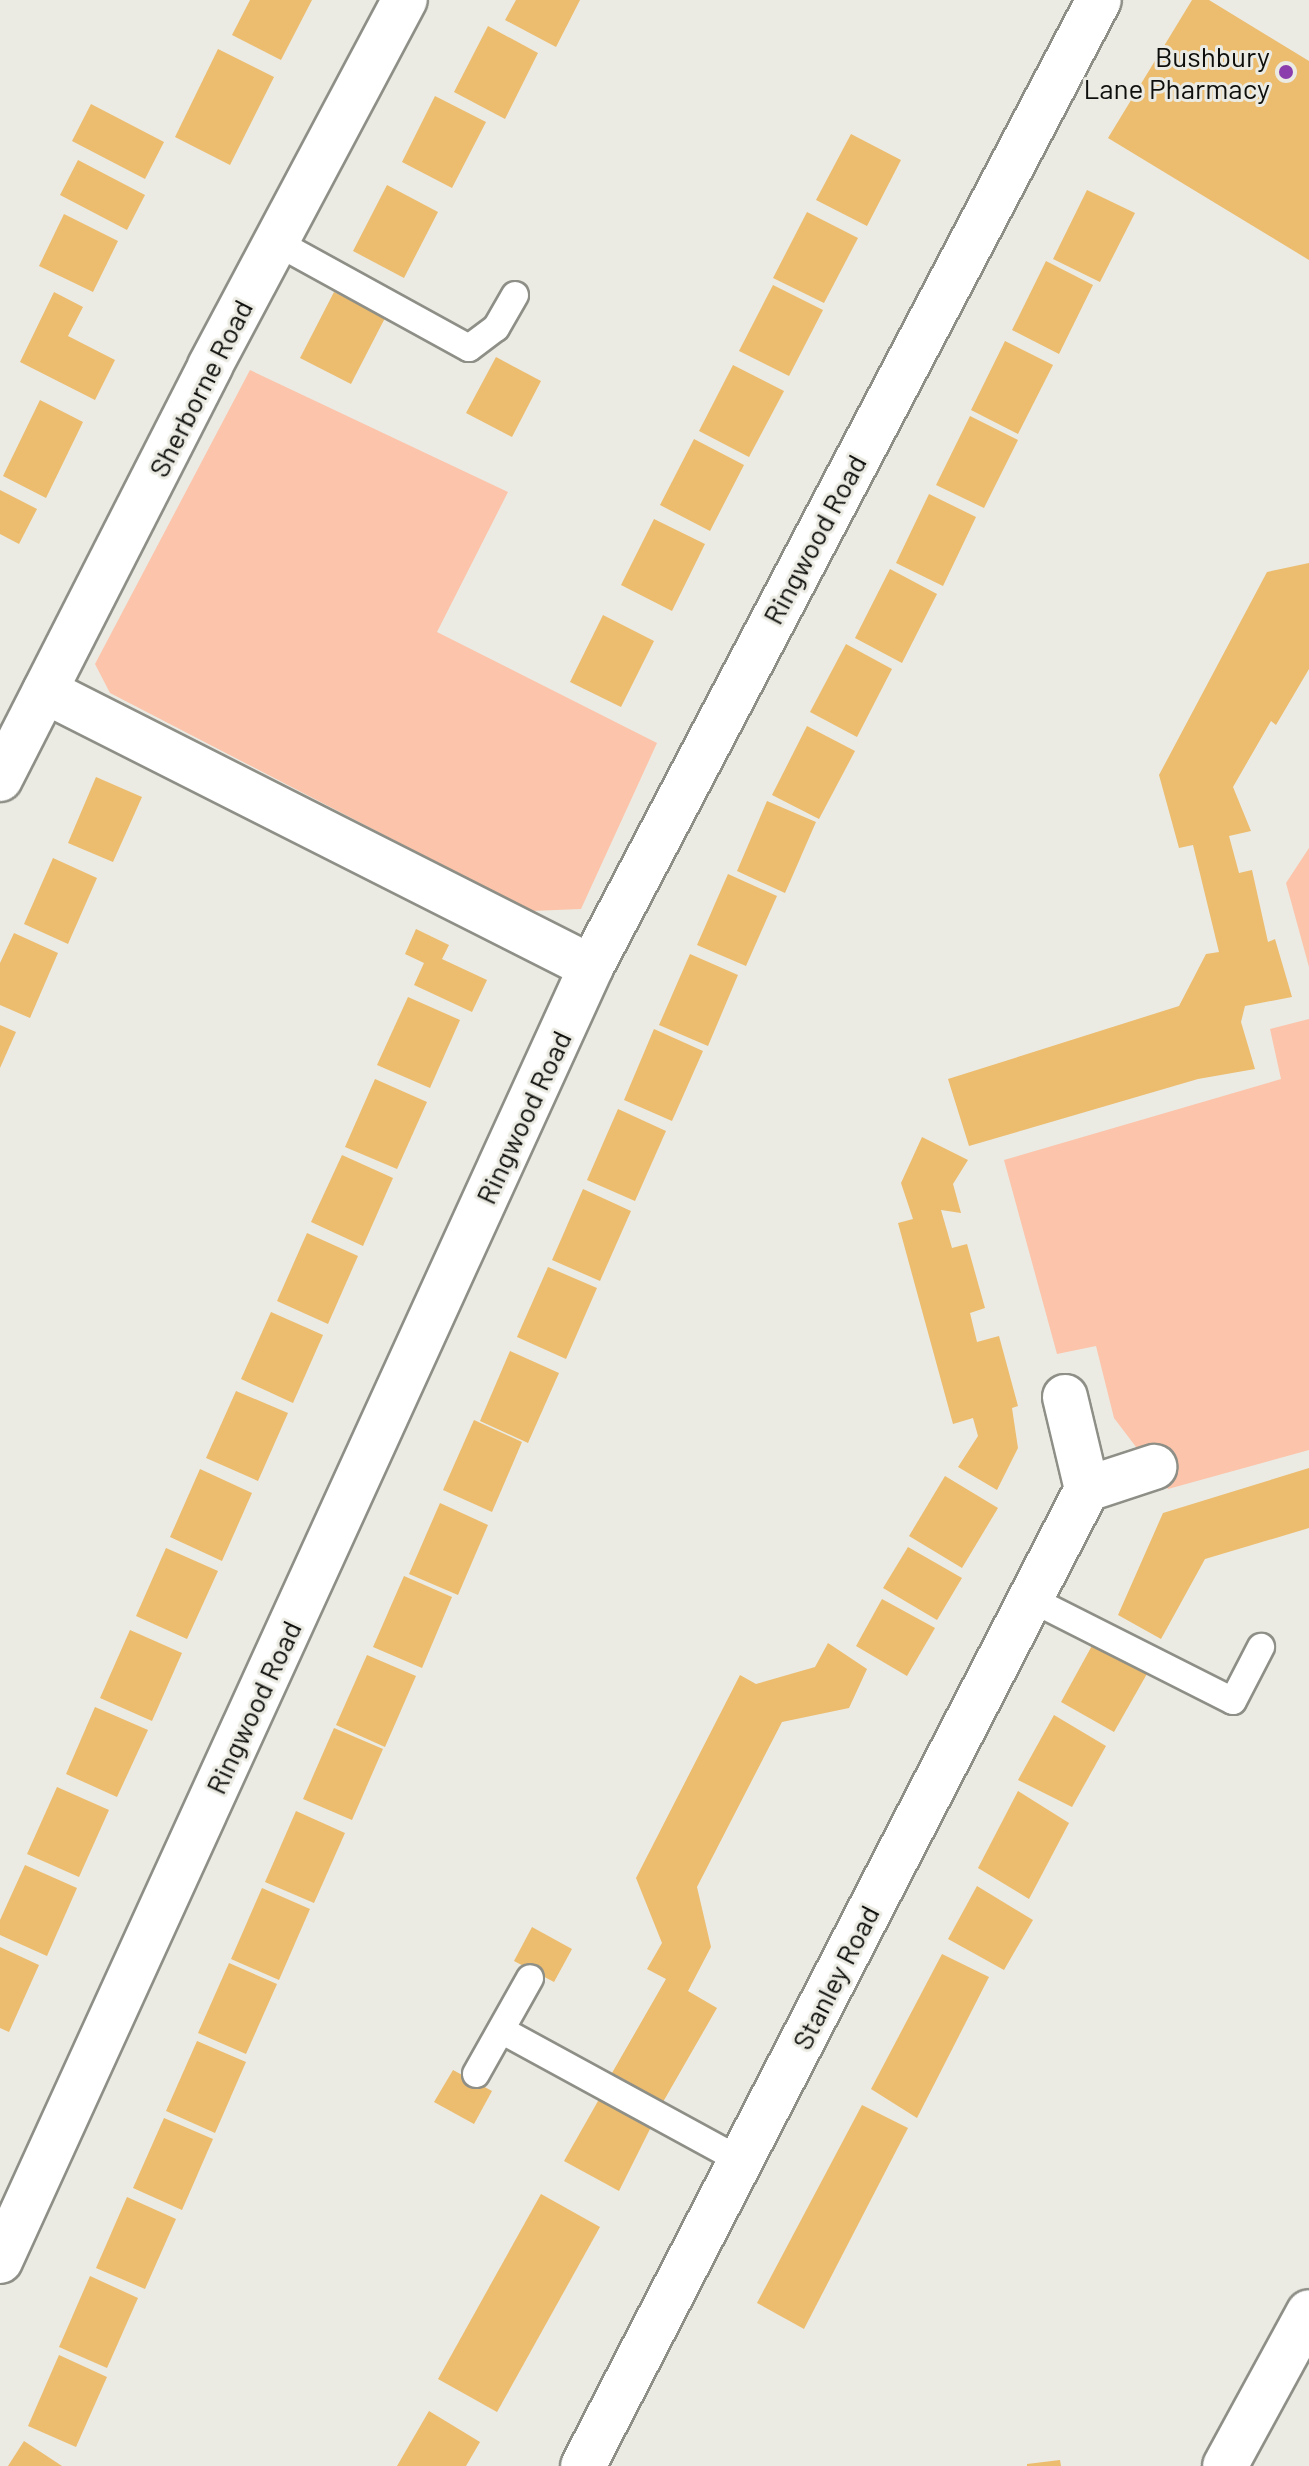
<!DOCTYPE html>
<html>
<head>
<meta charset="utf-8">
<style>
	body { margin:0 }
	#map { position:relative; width:1309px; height:2466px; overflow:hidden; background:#ebebe3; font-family:Barlow,sans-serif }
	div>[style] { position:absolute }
	.green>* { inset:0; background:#fcc4aa }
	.building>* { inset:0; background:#ecbc6f }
	.roads { filter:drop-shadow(2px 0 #8e8f87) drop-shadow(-2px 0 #8e8f87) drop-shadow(0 2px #8e8f87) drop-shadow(0 -2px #8e8f87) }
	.lane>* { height:26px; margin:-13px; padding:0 13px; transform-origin:13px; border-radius:13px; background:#fff }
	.street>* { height:44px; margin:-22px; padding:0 22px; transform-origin:22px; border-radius:22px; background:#fff }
	.dots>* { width:22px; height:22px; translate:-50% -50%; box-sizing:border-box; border:4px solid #ebebe3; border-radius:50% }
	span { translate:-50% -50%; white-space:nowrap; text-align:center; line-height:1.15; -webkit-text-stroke:6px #ebebe3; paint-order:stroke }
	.poi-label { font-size:28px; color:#0e0f0c }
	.right { translate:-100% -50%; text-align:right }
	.street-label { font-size:28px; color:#0e0f0c }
</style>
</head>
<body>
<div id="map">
	<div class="green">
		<div style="clip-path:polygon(250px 370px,508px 492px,437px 632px,657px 743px,581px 909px,531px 911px,110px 693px,95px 664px)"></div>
		<div style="clip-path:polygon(1309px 848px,1309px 967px,1286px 883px)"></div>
		<div style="clip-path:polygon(1309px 1019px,1309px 1450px,1168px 1489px,1114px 1418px,1096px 1346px,1057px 1354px,1004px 1160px,1281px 1079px,1270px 1029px)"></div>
	</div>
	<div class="building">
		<div style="clip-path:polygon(250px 0,312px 0,281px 60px,232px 35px)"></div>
		<div style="clip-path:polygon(516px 0,580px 0,556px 47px,505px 20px)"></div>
		<div style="clip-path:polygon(1192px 0,1209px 0,1309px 61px,1309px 260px,1108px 138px)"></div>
		<div style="clip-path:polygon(488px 26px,538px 53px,505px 119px,454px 92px)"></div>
		<div style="clip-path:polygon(218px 49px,274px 77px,230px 165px,175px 137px)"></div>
		<div style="clip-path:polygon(435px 96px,486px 122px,452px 188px,402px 162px)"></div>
		<div style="clip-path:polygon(91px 104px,164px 142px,145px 179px,72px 141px)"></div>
		<div style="clip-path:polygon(851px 134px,901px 160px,867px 226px,816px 200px)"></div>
		<div style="clip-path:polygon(78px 160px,145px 195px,127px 230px,60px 195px)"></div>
		<div style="clip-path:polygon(387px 185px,438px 212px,404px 278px,353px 251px)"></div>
		<div style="clip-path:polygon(1087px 190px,1135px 213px,1100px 282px,1053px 259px)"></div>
		<div style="clip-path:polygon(807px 212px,858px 238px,824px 303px,773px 278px)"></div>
		<div style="clip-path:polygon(64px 214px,118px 241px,93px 292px,39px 266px)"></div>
		<div style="clip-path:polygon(1046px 261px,1093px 285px,1059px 354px,1012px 330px)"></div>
		<div style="clip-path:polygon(773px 285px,823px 310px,789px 376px,739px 351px)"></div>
		<div style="clip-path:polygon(54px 292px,83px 307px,68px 336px,115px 360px,95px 400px,20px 362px)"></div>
		<div style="clip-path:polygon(334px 292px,385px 318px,351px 384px,300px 358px)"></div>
		<div style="clip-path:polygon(1005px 341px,1053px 365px,1018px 434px,971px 410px)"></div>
		<div style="clip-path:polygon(496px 357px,541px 381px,512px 437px,466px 413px)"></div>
		<div style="clip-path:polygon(733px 365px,784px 391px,749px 457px,699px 431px)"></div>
		<div style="clip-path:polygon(40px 400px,83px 422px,46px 498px,3px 476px)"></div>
		<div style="clip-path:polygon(970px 416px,1018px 440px,984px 508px,936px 485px)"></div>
		<div style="clip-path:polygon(694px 439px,744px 465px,710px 531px,660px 505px)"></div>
		<div style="clip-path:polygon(0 490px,37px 509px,19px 544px,0 534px)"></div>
		<div style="clip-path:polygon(929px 494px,976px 517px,943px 586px,896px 563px)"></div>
		<div style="clip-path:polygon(654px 519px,705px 544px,672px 611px,621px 585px)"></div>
		<div style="clip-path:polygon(1309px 563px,1309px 669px,1276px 725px,1271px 721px,1233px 787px,1251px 831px,1229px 836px,1239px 873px,1252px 870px,1268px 942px,1275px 939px,1292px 997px,1245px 1006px,1241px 1022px,1255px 1069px,1198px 1079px,969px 1146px,948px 1079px,1179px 1006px,1206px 954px,1219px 952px,1193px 845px,1179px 848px,1159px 775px,1267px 572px)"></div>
		<div style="clip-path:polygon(890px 569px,937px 594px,902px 663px,855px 638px)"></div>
		<div style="clip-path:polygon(603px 615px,654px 641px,621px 707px,570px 682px)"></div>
		<div style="clip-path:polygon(846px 644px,892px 669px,857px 737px,810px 712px)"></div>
		<div style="clip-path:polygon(807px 726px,855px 751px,819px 819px,772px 795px)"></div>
		<div style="clip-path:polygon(96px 777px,142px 797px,113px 862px,68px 843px)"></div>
		<div style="clip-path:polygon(767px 801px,816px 822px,785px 893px,737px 871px)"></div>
		<div style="clip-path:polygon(53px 858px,97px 878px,68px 944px,24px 924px)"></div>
		<div style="clip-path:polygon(728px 874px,777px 896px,746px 966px,697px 945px)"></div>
		<div style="clip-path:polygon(416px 929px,449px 945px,442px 959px,487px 980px,472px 1012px,414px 985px,424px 963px,405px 954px)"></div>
		<div style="clip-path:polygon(14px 933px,58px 953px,30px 1018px,0 1005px,0 963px)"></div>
		<div style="clip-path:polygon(690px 954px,738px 975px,708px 1046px,659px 1025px)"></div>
		<div style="clip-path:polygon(408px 997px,460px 1020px,430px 1088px,377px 1065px)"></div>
		<div style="clip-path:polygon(0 1025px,16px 1032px,0 1068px)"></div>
		<div style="clip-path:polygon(654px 1029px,703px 1051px,672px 1121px,624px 1100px)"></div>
		<div style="clip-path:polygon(375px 1079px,427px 1102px,397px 1169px,345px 1147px)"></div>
		<div style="clip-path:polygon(618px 1109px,666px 1131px,635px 1201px,587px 1180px)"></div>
		<div style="clip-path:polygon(922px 1137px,968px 1160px,953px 1184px,961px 1213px,941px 1210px,952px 1248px,967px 1244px,985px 1308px,970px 1313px,977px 1342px,999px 1336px,1018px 1406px,1012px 1408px,1018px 1448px,997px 1490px,958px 1467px,978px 1436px,973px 1418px,953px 1424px,898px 1223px,913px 1219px,901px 1183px)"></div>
		<div style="clip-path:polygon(342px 1155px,393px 1178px,363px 1246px,311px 1222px)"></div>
		<div style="clip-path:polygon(583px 1189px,631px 1211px,600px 1281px,552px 1260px)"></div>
		<div style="clip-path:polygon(307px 1233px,358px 1256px,328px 1324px,277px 1301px)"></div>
		<div style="clip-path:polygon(548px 1267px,597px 1288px,566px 1359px,517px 1337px)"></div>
		<div style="clip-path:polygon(271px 1312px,323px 1335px,293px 1403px,241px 1379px)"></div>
		<div style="clip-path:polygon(510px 1351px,559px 1373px,528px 1443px,480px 1421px)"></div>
		<div style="clip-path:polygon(236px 1391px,288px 1413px,258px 1481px,206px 1458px)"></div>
		<div style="clip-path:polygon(474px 1420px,522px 1442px,492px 1512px,443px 1490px)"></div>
		<div style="clip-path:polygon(1309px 1468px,1309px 1528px,1205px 1559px,1161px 1639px,1118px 1615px,1163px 1513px)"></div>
		<div style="clip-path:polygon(200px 1469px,252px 1493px,222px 1561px,170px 1537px)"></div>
		<div style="clip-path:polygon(945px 1476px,998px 1508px,962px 1568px,909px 1536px)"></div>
		<div style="clip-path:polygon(440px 1503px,488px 1525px,458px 1595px,409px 1574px)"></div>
		<div style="clip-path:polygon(908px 1547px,962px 1578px,937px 1620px,883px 1588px)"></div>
		<div style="clip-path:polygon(166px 1548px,218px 1571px,187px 1639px,136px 1616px)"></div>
		<div style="clip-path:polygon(404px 1576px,452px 1597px,422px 1668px,373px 1647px)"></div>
		<div style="clip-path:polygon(882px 1599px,935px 1628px,907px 1676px,856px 1646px)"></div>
		<div style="clip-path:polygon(130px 1630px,182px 1653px,152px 1721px,100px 1698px)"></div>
		<div style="clip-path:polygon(1094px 1642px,1148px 1672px,1114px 1732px,1061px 1702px)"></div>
		<div style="clip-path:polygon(828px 1643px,867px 1669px,849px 1708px,782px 1722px,697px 1887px,711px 1947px,688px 1991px,717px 2008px,663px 2102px,612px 2073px,666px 1979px,647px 1969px,662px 1943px,636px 1878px,740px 1675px,756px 1684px,815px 1667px)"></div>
		<div style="clip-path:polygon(367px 1655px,416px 1676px,385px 1747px,336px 1725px)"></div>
		<div style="clip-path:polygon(95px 1707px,148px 1730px,117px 1797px,66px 1774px)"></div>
		<div style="clip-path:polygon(1054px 1715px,1106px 1746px,1072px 1807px,1018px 1780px)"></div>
		<div style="clip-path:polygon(334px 1728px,383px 1749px,352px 1820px,303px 1799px)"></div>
		<div style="clip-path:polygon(57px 1787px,109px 1810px,79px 1877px,27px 1854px)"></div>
		<div style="clip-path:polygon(1018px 1791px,1069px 1823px,1029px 1899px,978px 1868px)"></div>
		<div style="clip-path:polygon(296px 1811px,345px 1833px,314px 1903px,265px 1882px)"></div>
		<div style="clip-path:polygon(25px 1865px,77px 1888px,47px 1956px,0 1935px,0 1920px)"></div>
		<div style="clip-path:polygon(977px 1886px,1033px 1920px,1004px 1970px,948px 1939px)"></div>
		<div style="clip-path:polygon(262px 1888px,310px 1909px,279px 1980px,231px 1959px)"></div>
		<div style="clip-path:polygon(532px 1927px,572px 1949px,554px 1982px,514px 1961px)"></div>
		<div style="clip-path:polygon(0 1947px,39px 1965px,9px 2032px,0 2028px)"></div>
		<div style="clip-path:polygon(942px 1954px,989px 1977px,917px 2118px,871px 2089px)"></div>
		<div style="clip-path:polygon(229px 1963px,277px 1984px,246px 2054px,198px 2033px)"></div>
		<div style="clip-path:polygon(197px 2041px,246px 2062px,215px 2133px,166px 2111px)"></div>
		<div style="clip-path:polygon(453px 2070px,492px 2091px,474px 2124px,434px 2102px)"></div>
		<div style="clip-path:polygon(602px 2094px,653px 2123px,619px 2191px,564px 2161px)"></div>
		<div style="clip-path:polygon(862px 2105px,908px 2128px,804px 2329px,757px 2303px)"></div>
		<div style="clip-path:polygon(164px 2118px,213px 2139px,182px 2210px,133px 2188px)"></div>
		<div style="clip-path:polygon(541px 2194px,600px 2227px,497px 2412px,438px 2379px)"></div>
		<div style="clip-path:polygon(127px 2197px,176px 2219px,145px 2289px,96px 2268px)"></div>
		<div style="clip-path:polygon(90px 2276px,138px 2298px,107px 2368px,59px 2347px)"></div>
		<div style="clip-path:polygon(59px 2355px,107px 2377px,76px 2447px,28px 2426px)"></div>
		<div style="clip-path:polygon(429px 2411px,480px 2442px,466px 2466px,397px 2466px)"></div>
		<div style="clip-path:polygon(24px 2441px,62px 2466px,8px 2466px)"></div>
		<div style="clip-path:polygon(1060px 2460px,1061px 2466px,1027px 2466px,1027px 2464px)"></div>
	</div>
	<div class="roads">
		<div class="lane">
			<div style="left:276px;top:242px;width:220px;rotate:28.8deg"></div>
			<div style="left:469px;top:348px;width:34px;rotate:-37deg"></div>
			<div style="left:496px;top:328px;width:38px;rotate:-60deg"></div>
			<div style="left:1031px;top:1599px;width:226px;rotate:26.8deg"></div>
			<div style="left:1233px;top:1701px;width:61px;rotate:-62.6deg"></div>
			<div style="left:503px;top:2031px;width:270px;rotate:28.6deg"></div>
			<div style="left:476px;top:2074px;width:110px;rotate:-60.6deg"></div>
		</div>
		<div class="street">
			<div style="left:45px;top:691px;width:612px;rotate:26.82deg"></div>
			<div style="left:0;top:779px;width:463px;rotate:-63deg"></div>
			<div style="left:210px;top:366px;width:415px;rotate:-62deg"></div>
			<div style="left:1065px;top:1397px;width:95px;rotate:76.6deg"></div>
			<div style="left:1087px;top:1489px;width:71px;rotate:-18.2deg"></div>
			<div style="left:0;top:2261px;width:1423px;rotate:-65.45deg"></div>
			<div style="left:591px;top:967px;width:1092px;rotate:-62.29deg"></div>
			<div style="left:583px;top:2466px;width:1099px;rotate:-62.71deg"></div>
			<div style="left:1225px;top:2466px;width:175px;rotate:-61.4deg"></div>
		</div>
	</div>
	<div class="dots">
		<div style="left:1286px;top:72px;background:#8b3dae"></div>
	</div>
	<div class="poi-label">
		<span class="right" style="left:1270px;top:72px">Bushbury<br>Lane Pharmacy</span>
	</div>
	<div class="street-label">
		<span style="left:200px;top:388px;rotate:-63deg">Sherborne Road</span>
		<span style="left:814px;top:539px;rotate:-62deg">Ringwood Road</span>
		<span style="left:523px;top:1117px;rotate:-65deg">Ringwood Road</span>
		<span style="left:253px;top:1707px;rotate:-65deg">Ringwood Road</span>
		<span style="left:835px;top:1977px;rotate:-63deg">Stanley Road</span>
	</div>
</div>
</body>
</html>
